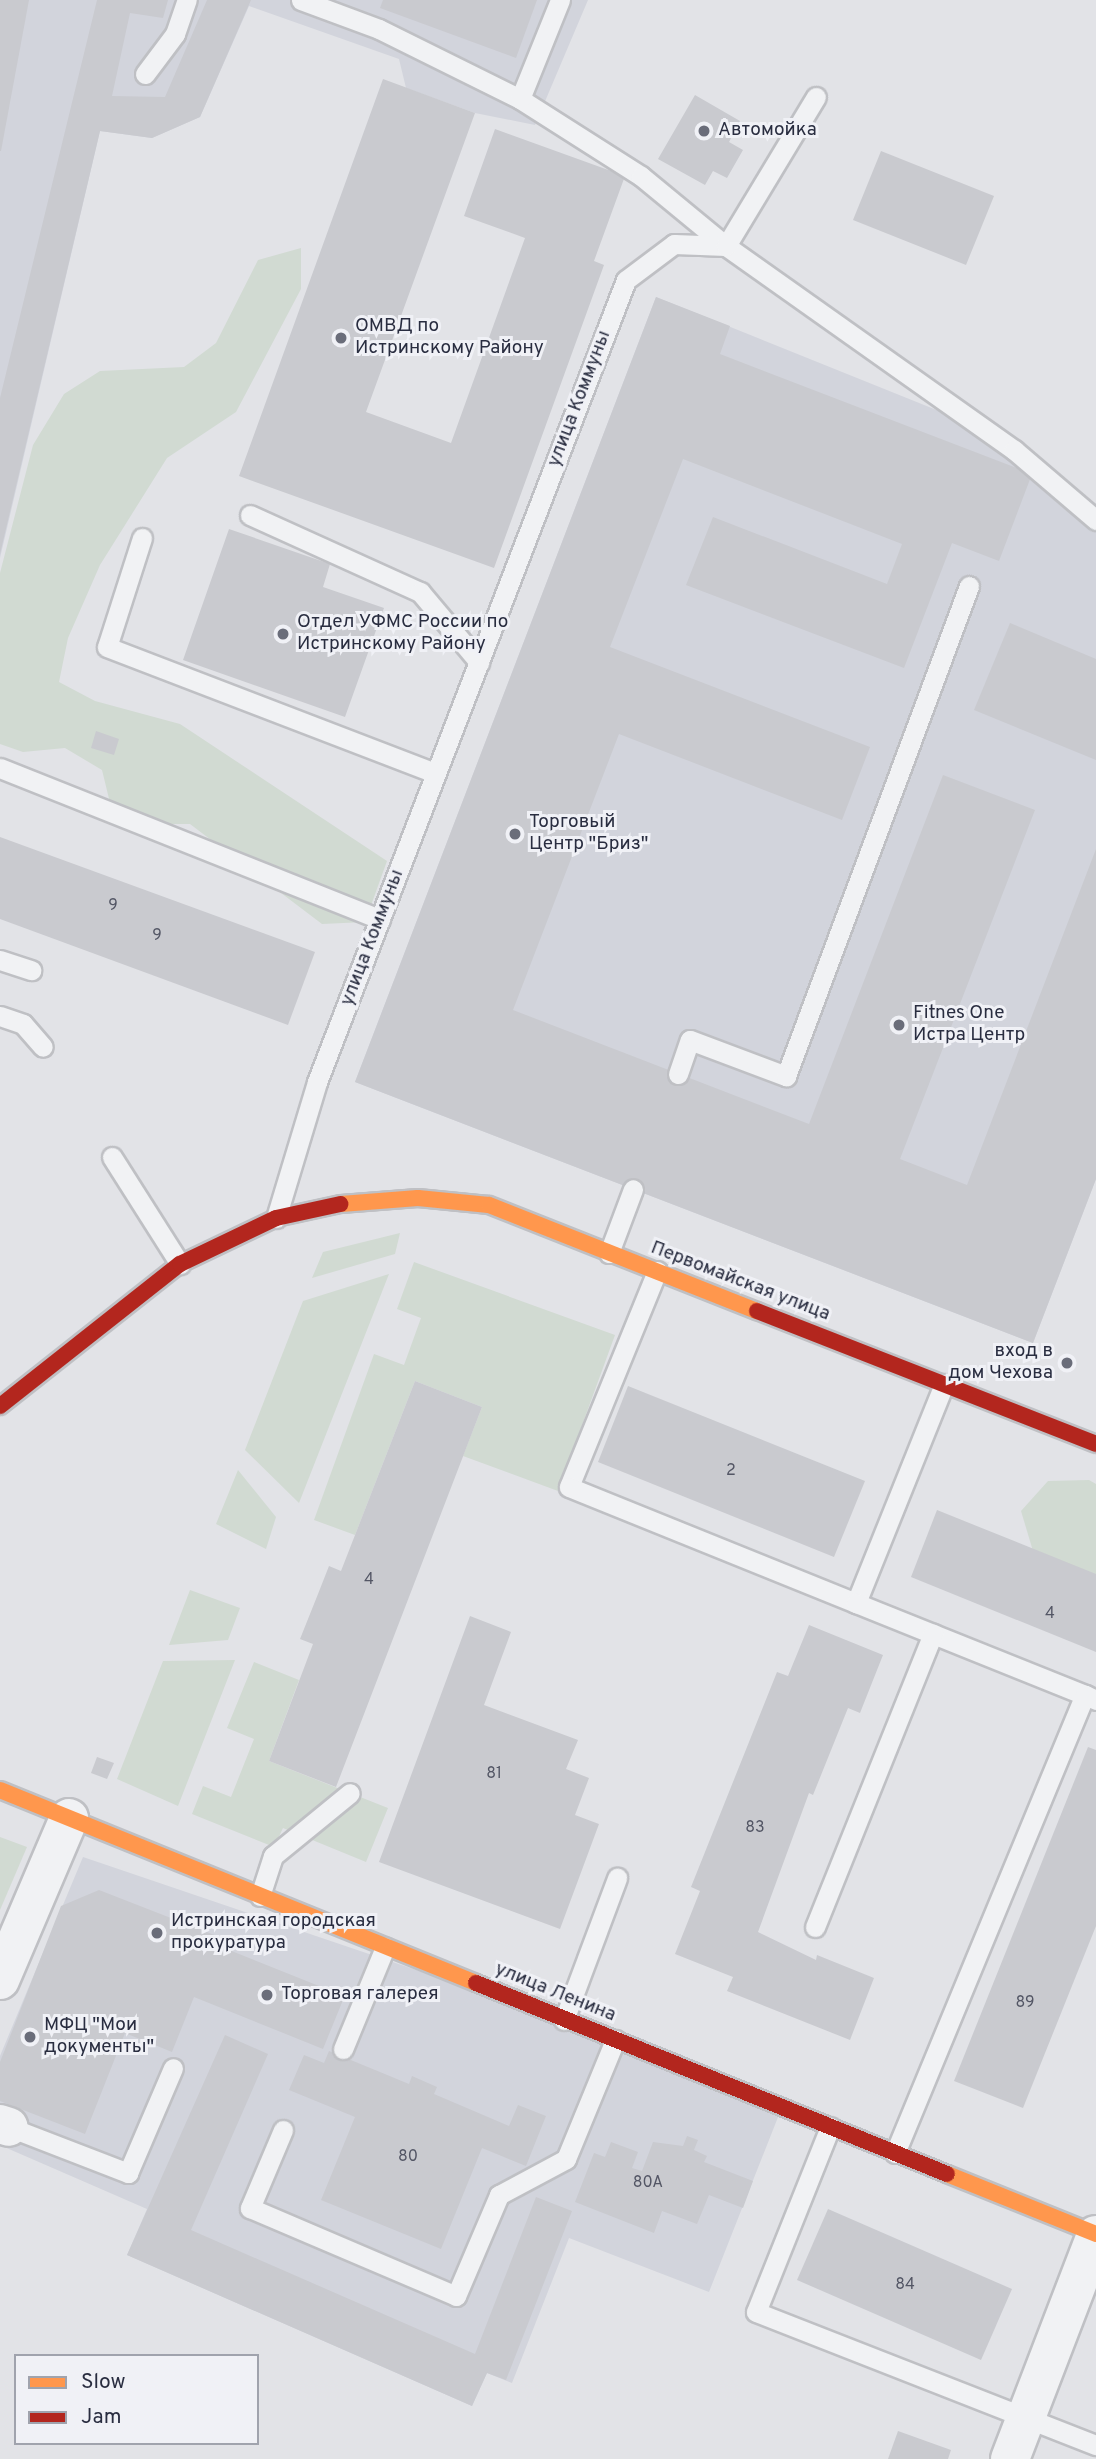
<!DOCTYPE html>
<html>
<head>
<meta charset="utf-8">
<style>
	body { margin:0 }
	#map { position:relative; width:1096px; height:2459px; overflow:hidden; background:#e2e3e7; font-family:Overpass,sans-serif }
	div>[style] { position:absolute }
	.built>* { inset:0; background:#d2d4dc }
	.green>* { inset:0; background:#d1dad2 }
	.building>* { inset:0; background:#c9cacf }
	.roads { filter:drop-shadow(2px 0 #bfc0c4) drop-shadow(-2px 0 #bfc0c4) drop-shadow(0 2px #bfc0c4) drop-shadow(0 -2px #bfc0c4) }
	.lane>* { height:19px; margin:-9.5px; padding:0 9.5px; transform-origin:9.5px; border-radius:9.5px; background:#f1f2f4 }
	.street>* { height:38px; margin:-19px; padding:0 19px; transform-origin:19px; border-radius:19px; background:#f1f2f4 }
	.slow>* { height:16px; margin:-8px; padding:0 8px; transform-origin:8px; border-radius:8px; background:#ff974d }
	.jam>* { height:16px; margin:-8px; padding:0 8px; transform-origin:8px; border-radius:8px; background:#b3261e }
	.dots>* { width:19px; height:19px; translate:-50% -50%; box-sizing:border-box; border:4px solid #f0f1f6; border-radius:50% }
	span { translate:-50% -50%; white-space:nowrap; text-align:center; line-height:1.15; -webkit-text-stroke:6px #f0f1f6; paint-order:stroke }
	.number-label { font-size:16px; color:#535665 }
	.number-label span { -webkit-text-stroke-width:0 }
	.poi-label { font-size:19px; color:#292d40 }
	.left { translate:0 -50%; text-align:left }
	.right { translate:-100% -50%; text-align:right }
	.street-label { font-size:19px; color:#292d40 }
	.legend { position:absolute; left:14px; top:2354px; width:245px; height:91px; box-sizing:border-box; background:#f0f1f6; border:2px solid #a0a3ad; margin:0; padding:9px 12px; list-style:none; font-size:21px; color:#292d40 }
	.legend li { display:flex; align-items:center; gap:14px; height:35px }
	.legend b { width:35px; border:2px solid #a0a3ad }
</style>
</head>
<body>
<div id="map">
	<div class="built">
		<div style="clip-path:polygon(0 0,588px 0,535px 125px,475px 113px,406px 88px,399px 59px,249px 6px,200px 117px,152px 138px,100px 131px,0 558px)"></div>
		<div style="clip-path:polygon(656px 297px,944px 413px,1032px 474px,1096px 529px,1096px 1179px,1033px 1343px,355px 1082px)"></div>
		<div style="clip-path:polygon(83px 1857px,564px 2020px,782px 2107px,709px 2292px,569px 2238px,512px 2383px,487px 2373px,472px 2406px,127px 2255px,147px 2209px,2px 2146px,0 2141px,0 2056px)"></div>
	</div>
	<div class="green">
		<div style="clip-path:polygon(301px 248px,301px 289px,236px 412px,167px 458px,100px 565px,68px 638px,59px 682px,95px 701px,180px 724px,387px 861px,365px 922px,322px 924px,190px 824px,149px 824px,112px 811px,102px 770px,65px 748px,23px 752px,0 744px,0 573px,33px 445px,64px 394px,100px 371px,184px 367px,216px 343px,258px 260px)"></div>
		<div style="clip-path:polygon(400px 1233px,395px 1254px,312px 1278px,323px 1252px)"></div>
		<div style="clip-path:polygon(414px 1262px,615px 1335px,558px 1491px,463px 1456px,482px 1407px,415px 1381px,355px 1535px,314px 1520px,374px 1354px,404px 1365px,421px 1318px,397px 1309px)"></div>
		<div style="clip-path:polygon(389px 1274px,299px 1503px,245px 1450px,303px 1301px)"></div>
		<div style="clip-path:polygon(238px 1470px,276px 1517px,266px 1549px,216px 1524px)"></div>
		<div style="clip-path:polygon(1089px 1480px,1096px 1484px,1096px 1579px,1033px 1551px,1021px 1511px,1048px 1481px)"></div>
		<div style="clip-path:polygon(190px 1590px,240px 1608px,228px 1640px,169px 1645px)"></div>
		<div style="clip-path:polygon(235px 1660px,178px 1806px,117px 1779px,163px 1661px)"></div>
		<div style="clip-path:polygon(254px 1662px,299px 1680px,269px 1761px,388px 1808px,366px 1862px,283px 1828px,274px 1847px,192px 1814px,203px 1786px,231px 1797px,254px 1739px,227px 1728px)"></div>
		<div style="clip-path:polygon(0 1837px,27px 1847px,0 1910px)"></div>
	</div>
	<div class="building">
		<div style="clip-path:polygon(0 0,29px 0,1px 151px,0 151px)"></div>
		<div style="clip-path:polygon(97px 0,168px 0,163px 18px,130px 13px,112px 96px,165px 97px,207px 0,251px 0,200px 117px,152px 138px,100px 131px,0 554px,0 398px)"></div>
		<div style="clip-path:polygon(383px 0,537px 0,516px 58px,380px 8px)"></div>
		<div style="clip-path:polygon(383px 79px,475px 113px,366px 412px,451px 443px,525px 238px,464px 216px,495px 129px,625px 176px,594px 261px,604px 265px,494px 568px,239px 476px)"></div>
		<div style="clip-path:polygon(695px 95px,740px 121px,729px 142px,743px 150px,727px 178px,713px 171px,705px 185px,658px 159px)"></div>
		<div style="clip-path:polygon(881px 151px,994px 196px,966px 265px,853px 220px)"></div>
		<div style="clip-path:polygon(656px 297px,730px 326px,720px 354px,1032px 474px,999px 561px,952px 543px,904px 668px,686px 585px,713px 517px,887px 584px,902px 544px,683px 459px,610px 647px,870px 747px,842px 820px,619px 734px,513px 1010px,809px 1124px,943px 775px,1035px 810px,900px 1159px,967px 1185px,1096px 849px,1096px 1179px,1033px 1343px,355px 1082px)"></div>
		<div style="clip-path:polygon(229px 529px,330px 564px,323px 587px,384px 608px,345px 717px,183px 660px)"></div>
		<div style="clip-path:polygon(1010px 623px,1096px 659px,1096px 760px,974px 710px)"></div>
		<div style="clip-path:polygon(96px 731px,119px 739px,114px 755px,91px 748px)"></div>
		<div style="clip-path:polygon(0 837px,315px 952px,288px 1025px,0 919px)"></div>
		<div style="clip-path:polygon(415px 1381px,482px 1407px,336px 1787px,269px 1761px,313px 1644px,300px 1639px,318px 1594px,329px 1566px,341px 1571px)"></div>
		<div style="clip-path:polygon(628px 1386px,865px 1481px,834px 1557px,598px 1462px)"></div>
		<div style="clip-path:polygon(937px 1510px,1096px 1574px,1096px 1652px,911px 1577px)"></div>
		<div style="clip-path:polygon(470px 1616px,511px 1632px,484px 1705px,578px 1740px,566px 1769px,589px 1778px,575px 1815px,599px 1824px,560px 1929px,379px 1862px)"></div>
		<div style="clip-path:polygon(809px 1625px,883px 1655px,860px 1713px,848px 1708px,813px 1795px,809px 1793px,758px 1932px,816px 1960px,817px 1955px,874px 1978px,850px 2040px,727px 1991px,733px 1977px,675px 1954px,700px 1891px,691px 1887px,777px 1672px,788px 1676px)"></div>
		<div style="clip-path:polygon(1088px 1747px,1096px 1750px,1096px 1926px,1023px 2108px,954px 2081px)"></div>
		<div style="clip-path:polygon(97px 1757px,114px 1763px,107px 1779px,91px 1773px)"></div>
		<div style="clip-path:polygon(99px 1890px,217px 1936px,214px 1944px,339px 1994px,343px 2000px,323px 2049px,194px 1997px,172px 2052px,125px 2033px,85px 2134px,0 2101px,0 2062px,61px 1906px)"></div>
		<div style="clip-path:polygon(225px 2035px,268px 2054px,191px 2230px,475px 2354px,536px 2197px,572px 2211px,506px 2380px,487px 2373px,472px 2406px,127px 2255px)"></div>
		<div style="clip-path:polygon(329px 2051px,409px 2084px,412px 2076px,437px 2087px,434px 2094px,509px 2126px,518px 2105px,546px 2116px,526px 2166px,482px 2148px,441px 2249px,321px 2200px,355px 2117px,289px 2090px,304px 2055px,324px 2063px)"></div>
		<div style="clip-path:polygon(687px 2136px,698px 2140px,694px 2150px,707px 2156px,704px 2162px,753px 2181px,743px 2208px,709px 2195px,697px 2224px,662px 2211px,654px 2233px,575px 2202px,594px 2153px,605px 2157px,611px 2142px,638px 2152px,632px 2168px,642px 2171px,653px 2142px,683px 2146px)"></div>
		<div style="clip-path:polygon(828px 2209px,1012px 2289px,981px 2360px,797px 2280px)"></div>
		<div style="clip-path:polygon(898px 2431px,951px 2450px,948px 2459px,888px 2459px)"></div>
	</div>
	<div class="roads">
		<div class="lane">
			<div style="left:301px;top:0;width:83px;rotate:20.4deg"></div>
			<div style="left:379px;top:29px;width:157px;rotate:26.4deg"></div>
			<div style="left:520px;top:99px;width:143px;rotate:32.5deg"></div>
			<div style="left:641px;top:176px;width:110px;rotate:39.5deg"></div>
			<div style="left:726px;top:246px;width:353px;rotate:35.3deg"></div>
			<div style="left:1014px;top:450px;width:108px;rotate:40.5deg"></div>
			<div style="left:145px;top:74px;width:50px;rotate:-53.1deg"></div>
			<div style="left:175px;top:34px;width:36px;rotate:-71deg"></div>
			<div style="left:520px;top:99px;width:107px;rotate:-68deg"></div>
			<div style="left:250px;top:515px;width:187px;rotate:24.4deg"></div>
			<div style="left:420px;top:592px;width:92px;rotate:49.9deg"></div>
			<div style="left:142px;top:538px;width:114px;rotate:107.8deg"></div>
			<div style="left:107px;top:647px;width:352px;rotate:21deg"></div>
			<div style="left:0;top:768px;width:409px;rotate:21.7deg"></div>
			<div style="left:0;top:960px;width:33px;rotate:18deg"></div>
			<div style="left:0;top:1016px;width:24px;rotate:19deg"></div>
			<div style="left:23px;top:1024px;width:30px;rotate:49deg"></div>
			<div style="left:678px;top:1074px;width:36px;rotate:-71deg"></div>
			<div style="left:690px;top:1040px;width:103px;rotate:20.6deg"></div>
			<div style="left:786px;top:1076px;width:523px;rotate:-69.52deg"></div>
			<div style="left:112px;top:1157px;width:127px;rotate:57.6deg"></div>
			<div style="left:276px;top:1218px;width:142px;rotate:-73.2deg"></div>
			<div style="left:317px;top:1082px;width:859px;rotate:-68.93deg"></div>
			<div style="left:626px;top:280px;width:60px;rotate:-36.9deg"></div>
			<div style="left:674px;top:244px;width:52px;rotate:2.2deg"></div>
			<div style="left:726px;top:246px;width:174px;rotate:-58.9deg"></div>
			<div style="left:609px;top:1253px;width:68px;rotate:-69.4deg"></div>
			<div style="left:657px;top:1271px;width:233px;rotate:112.2deg"></div>
			<div style="left:569px;top:1487px;width:310px;rotate:22deg"></div>
			<div style="left:944px;top:1384px;width:236px;rotate:111.9deg"></div>
			<div style="left:856px;top:1603px;width:247px;rotate:21.9deg"></div>
			<div style="left:260px;top:1896px;width:42px;rotate:-72deg"></div>
			<div style="left:273px;top:1856px;width:99px;rotate:-39.3deg"></div>
			<div style="left:815px;top:1927px;width:316px;rotate:-68.1deg"></div>
			<div style="left:564px;top:2020px;width:152px;rotate:-69.5deg"></div>
			<div style="left:343px;top:2049px;width:110px;rotate:-67.6deg"></div>
			<div style="left:9px;top:2127px;width:128px;rotate:21.1deg"></div>
			<div style="left:128px;top:2173px;width:114px;rotate:-66.8deg"></div>
			<div style="left:830px;top:2127px;width:199px;rotate:111.8deg"></div>
			<div style="left:756px;top:2312px;width:365px;rotate:21.4deg"></div>
			<div style="left:283px;top:2130px;width:85px;rotate:112.9deg"></div>
			<div style="left:250px;top:2208px;width:224px;rotate:23.1deg"></div>
			<div style="left:456px;top:2296px;width:110px;rotate:-66.9deg"></div>
			<div style="left:499px;top:2195px;width:76px;rotate:-28.2deg"></div>
			<div style="left:566px;top:2159px;width:129px;rotate:-67.6deg"></div>
			<div style="left:895px;top:2153px;width:496px;rotate:-67.5deg"></div>
			<div style="left:1085px;top:1695px;width:12px;rotate:24deg"></div>
		</div>
		<div class="street">
			<div style="left:0;top:1980px;width:176px;rotate:-66.9deg"></div>
			<div style="left:0;top:2124px;width:9px;rotate:18deg"></div>
			<div style="left:1010px;top:2459px;width:240px;rotate:-69deg"></div>
		</div>
		<div class="slow">
			<div style="left:341px;top:1204px;width:77px;rotate:-4.5deg"></div>
			<div style="left:418px;top:1198px;width:71px;rotate:5.6deg"></div>
			<div style="left:489px;top:1205px;width:288px;rotate:21.6deg"></div>
			<div style="left:0;top:1790px;width:514px;rotate:22.07deg"></div>
			<div style="left:947px;top:2174px;width:161px;rotate:21.9deg"></div>
		</div>
		<div class="jam">
			<div style="left:757px;top:1311px;width:364px;rotate:21.4deg"></div>
			<div style="left:0;top:1406px;width:229px;rotate:-38.3deg"></div>
			<div style="left:180px;top:1264px;width:106px;rotate:-25.6deg"></div>
			<div style="left:276px;top:1218px;width:66px;rotate:-12.2deg"></div>
			<div style="left:476px;top:1983px;width:508px;rotate:22.07deg"></div>
		</div>
	</div>
	<div class="dots">
		<div style="left:704px;top:131px;background:#6a6d7a"></div>
		<div style="left:341px;top:338px;background:#6a6d7a"></div>
		<div style="left:283px;top:634px;background:#6a6d7a"></div>
		<div style="left:515px;top:834px;background:#6a6d7a"></div>
		<div style="left:899px;top:1025px;background:#6a6d7a"></div>
		<div style="left:1067px;top:1363px;background:#6a6d7a"></div>
		<div style="left:157px;top:1933px;background:#6a6d7a"></div>
		<div style="left:267px;top:1995px;background:#6a6d7a"></div>
		<div style="left:30px;top:2037px;background:#6a6d7a"></div>
	</div>
	<div class="number-label">
		<span style="left:113px;top:906px">9</span>
		<span style="left:157px;top:936px">9</span>
		<span style="left:731px;top:1471px">2</span>
		<span style="left:369px;top:1580px">4</span>
		<span style="left:1050px;top:1614px">4</span>
		<span style="left:494px;top:1774px">81</span>
		<span style="left:755px;top:1828px">83</span>
		<span style="left:1025px;top:2003px">89</span>
		<span style="left:408px;top:2157px">80</span>
		<span style="left:648px;top:2183px">80А</span>
		<span style="left:905px;top:2285px">84</span>
	</div>
	<div class="poi-label">
		<span class="left" style="left:718px;top:131px">Автомойка</span>
		<span class="left" style="left:355px;top:338px">ОМВД по<br>Истринскому Району</span>
		<span class="left" style="left:297px;top:634px">Отдел УФМС России по<br>Истринскому Району</span>
		<span class="left" style="left:529px;top:834px">Торговый<br>Центр "Бриз"</span>
		<span class="left" style="left:913px;top:1025px">Fitnes One<br>Истра Центр</span>
		<span class="right" style="left:1053px;top:1363px">вход в<br>дом Чехова</span>
		<span class="left" style="left:171px;top:1933px">Истринская городская<br>прокуратура</span>
		<span class="left" style="left:281px;top:1995px">Торговая галерея</span>
		<span class="left" style="left:44px;top:2037px">МФЦ "Мои<br>документы"</span>
	</div>
	<div class="street-label">
		<span style="left:580px;top:399px;rotate:-69deg">улица Коммуны</span>
		<span style="left:373px;top:938px;rotate:-69deg">улица Коммуны</span>
		<span style="left:740px;top:1282px;rotate:21deg">Первомайская улица</span>
		<span style="left:555px;top:1993px;rotate:22deg">улица Ленина</span>
	</div>
	<ul class="legend">
	<li><b style="height:9px;background:#ff974d"></b>Slow</li>
	<li><b style="height:9px;background:#b3261e"></b>Jam</li>
	</ul>
</div>
</body>
</html>
